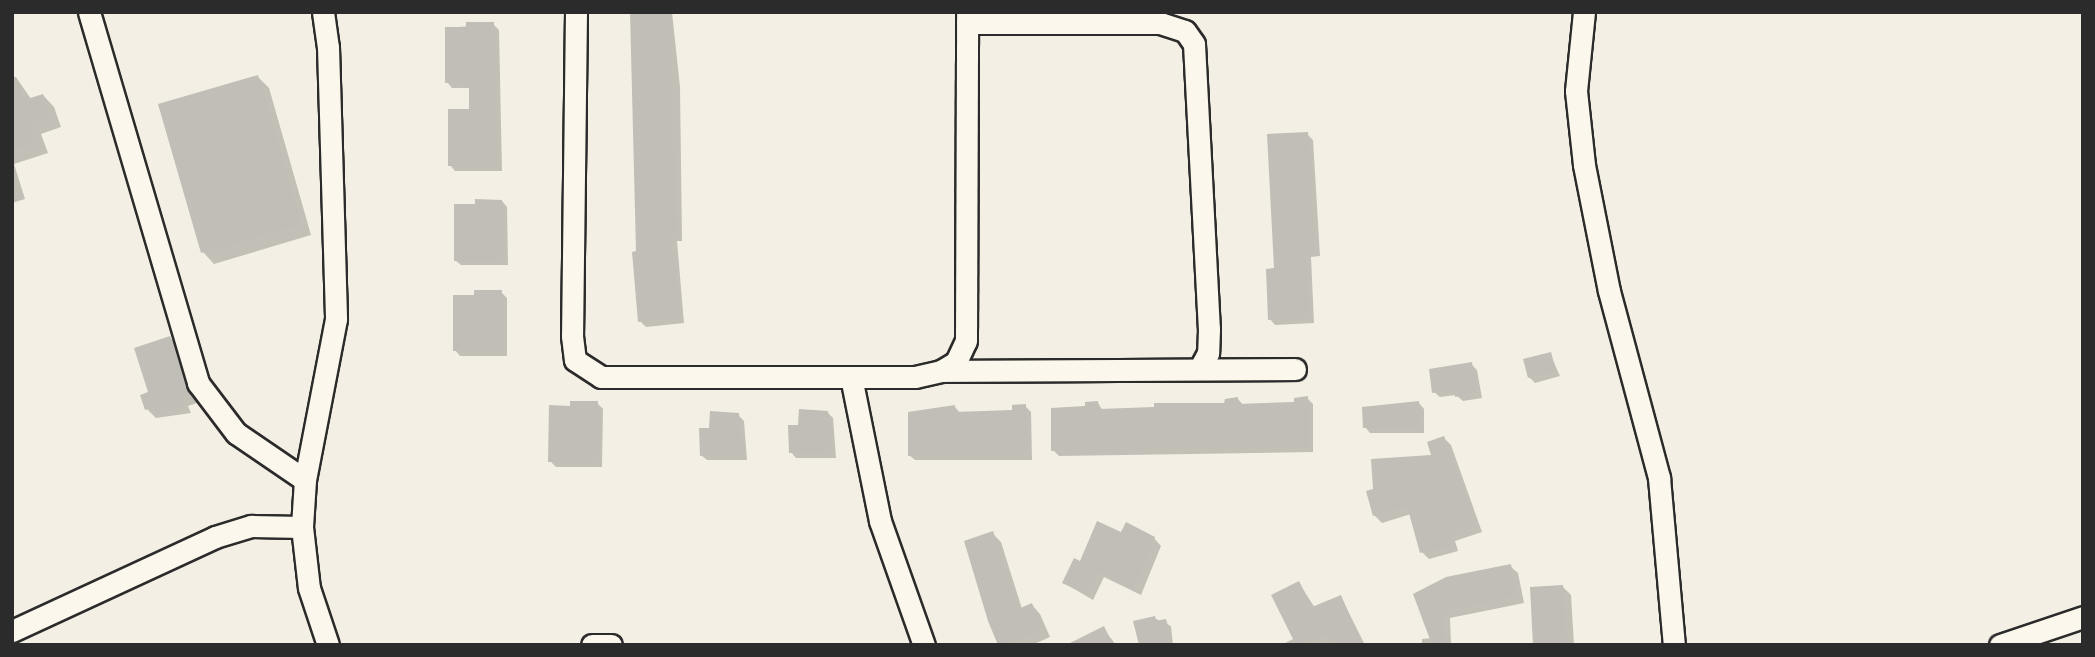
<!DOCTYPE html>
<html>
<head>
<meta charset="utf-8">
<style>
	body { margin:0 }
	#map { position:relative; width:2095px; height:657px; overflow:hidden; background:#f3efe4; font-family:Mynerve,sans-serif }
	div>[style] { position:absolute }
	.shadow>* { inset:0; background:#0003 }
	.building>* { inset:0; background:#c0beb6 }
	.roads { filter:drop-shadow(2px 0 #2b2b2b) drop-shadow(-2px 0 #2b2b2b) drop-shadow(0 2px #2b2b2b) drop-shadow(0 -2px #2b2b2b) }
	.minor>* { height:21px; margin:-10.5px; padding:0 10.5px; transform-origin:10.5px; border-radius:10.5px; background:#fbf7ec }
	span { translate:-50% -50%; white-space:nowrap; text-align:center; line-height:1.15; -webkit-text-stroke:5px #fbf7ec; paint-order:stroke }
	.frame { position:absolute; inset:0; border:14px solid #2b2b2b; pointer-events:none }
</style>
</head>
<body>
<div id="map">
	<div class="shadow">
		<div style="clip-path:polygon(632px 12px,672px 12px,680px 87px,682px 241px,677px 241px,684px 323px,646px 327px,640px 321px)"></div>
		<div style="clip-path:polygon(493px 24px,499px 30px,502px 171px,455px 171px,450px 165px,471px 111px,471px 88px,452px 88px,447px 82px,447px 28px)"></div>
		<div style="clip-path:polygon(16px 77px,31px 99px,43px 95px,54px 107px,61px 127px,41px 134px,48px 153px,14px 164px,25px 199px,12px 203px,12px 78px)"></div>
		<div style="clip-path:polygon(258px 77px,269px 88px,311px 235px,214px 264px,203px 252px)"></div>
		<div style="clip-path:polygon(1307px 134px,1313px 140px,1320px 256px,1311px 257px,1314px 323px,1275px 325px,1270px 319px,1276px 270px)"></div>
		<div style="clip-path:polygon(502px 201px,507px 207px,508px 265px,461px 265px,455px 260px)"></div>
		<div style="clip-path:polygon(501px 292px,507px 298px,507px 356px,460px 356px,455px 350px,455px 297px)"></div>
		<div style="clip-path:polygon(170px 338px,179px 346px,197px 403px,188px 406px,191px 413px,156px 418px,147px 409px)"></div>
		<div style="clip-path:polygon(1550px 354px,1560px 376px,1535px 383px,1529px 377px)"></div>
		<div style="clip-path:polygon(1471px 364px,1477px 370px,1482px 398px,1463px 401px,1456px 395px,1440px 397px,1434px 392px)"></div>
		<div style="clip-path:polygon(1307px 398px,1313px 404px,1313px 452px,1059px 456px,1053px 450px,1086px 408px,1098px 403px,1103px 411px,1226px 405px,1238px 399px,1244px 406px,1296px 404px)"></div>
		<div style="clip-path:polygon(597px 403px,603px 409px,602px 467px,556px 467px,550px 461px,572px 407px)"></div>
		<div style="clip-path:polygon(1419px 403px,1424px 409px,1424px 433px,1370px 433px,1365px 427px)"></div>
		<div style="clip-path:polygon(1025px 406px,1031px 412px,1032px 460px,915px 460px,909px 455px,955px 407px,961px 414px,1014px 411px)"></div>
		<div style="clip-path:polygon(828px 413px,833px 418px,836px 458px,796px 458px,791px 452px,799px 427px)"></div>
		<div style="clip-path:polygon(738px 415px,744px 421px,747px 460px,707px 460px,701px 455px,710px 429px)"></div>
		<div style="clip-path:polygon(1444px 438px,1451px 445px,1482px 532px,1455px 541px,1458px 551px,1429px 559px,1422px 552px,1411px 514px,1382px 523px,1374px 515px,1434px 456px)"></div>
		<div style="clip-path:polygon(992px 533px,1001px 542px,1022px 609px,1032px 605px,1040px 614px,1050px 637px,1032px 645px,1000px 645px)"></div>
		<div style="clip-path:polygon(1122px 534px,1154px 538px,1161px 546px,1141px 595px,1104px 577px,1093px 600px,1064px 583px,1080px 563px)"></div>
		<div style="clip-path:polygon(1510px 566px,1518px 573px,1524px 603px,1450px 618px,1451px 645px,1422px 645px,1422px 639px,1432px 638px,1415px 595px)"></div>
		<div style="clip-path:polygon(1299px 583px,1315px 608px,1341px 597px,1365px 645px,1281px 645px,1295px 638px)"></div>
		<div style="clip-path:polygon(1562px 586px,1571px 595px,1574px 645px,1535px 645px)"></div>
		<div style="clip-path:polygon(1154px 618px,1171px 626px,1173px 645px,1141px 645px)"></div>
		<div style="clip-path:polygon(1103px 628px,1116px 645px,1070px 645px)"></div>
	</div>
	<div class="building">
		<div style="clip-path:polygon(630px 12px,670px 12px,677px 236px,672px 236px,680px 318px,638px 322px,632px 252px,636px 251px)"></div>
		<div style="clip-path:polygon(466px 22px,494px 22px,497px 166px,448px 166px,448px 109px,469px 109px,469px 83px,445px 83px,445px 27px,466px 27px)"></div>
		<div style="clip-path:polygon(12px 71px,24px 100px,43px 94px,50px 116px,31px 122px,37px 141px,12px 150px)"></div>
		<div style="clip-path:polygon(258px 75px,301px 224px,201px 253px,158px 104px)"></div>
		<div style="clip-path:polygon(1308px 132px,1315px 251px,1306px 252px,1309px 318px,1268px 320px,1266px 269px,1274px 268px,1267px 134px)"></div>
		<div style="clip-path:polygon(475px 199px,502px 200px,503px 261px,454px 261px,454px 204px,475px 204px)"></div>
		<div style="clip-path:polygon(474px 290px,502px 290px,502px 351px,453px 351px,453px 295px,474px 295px)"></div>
		<div style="clip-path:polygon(170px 336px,190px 394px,181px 397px,184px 405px,164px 411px,162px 405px,145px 410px,140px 395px,148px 392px,134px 348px)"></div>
		<div style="clip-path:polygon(1551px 352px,1556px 371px,1528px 378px,1523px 359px)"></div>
		<div style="clip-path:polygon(1472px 362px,1477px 392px,1455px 397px,1454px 389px,1432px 393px,1429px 369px)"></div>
		<div style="clip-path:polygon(1308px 396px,1309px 447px,1051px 451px,1051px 408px,1085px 406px,1085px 402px,1098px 401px,1099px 409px,1154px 407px,1154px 403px,1224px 403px,1225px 399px,1238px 397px,1238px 404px,1294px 402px,1294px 398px)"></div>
		<div style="clip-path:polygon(570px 401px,598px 401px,597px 462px,548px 462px,549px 405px,570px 406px)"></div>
		<div style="clip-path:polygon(1419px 401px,1420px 428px,1363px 428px,1362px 407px)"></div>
		<div style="clip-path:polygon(1026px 404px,1027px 455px,908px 456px,908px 412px,955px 405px,955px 412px,1012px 410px,1012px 405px)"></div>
		<div style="clip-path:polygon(799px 409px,828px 411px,831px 453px,789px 453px,788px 425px,798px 425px)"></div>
		<div style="clip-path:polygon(710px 411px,739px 413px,742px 455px,700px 456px,699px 428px,709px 428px)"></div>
		<div style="clip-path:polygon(1444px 436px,1476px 524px,1449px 534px,1452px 544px,1420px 553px,1407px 506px,1373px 516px,1366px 491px,1373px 489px,1371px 459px,1431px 455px,1427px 442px)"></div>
		<div style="clip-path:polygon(1097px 521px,1121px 532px,1126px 522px,1155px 537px,1133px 589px,1097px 571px,1086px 594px,1062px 583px,1074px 558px,1080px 561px)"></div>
		<div style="clip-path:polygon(993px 531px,1018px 609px,1032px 603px,1042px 629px,1003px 645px,998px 645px,988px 621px,964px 541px)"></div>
		<div style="clip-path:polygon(1511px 564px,1517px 595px,1443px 611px,1445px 645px,1432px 645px,1413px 594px,1446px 577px)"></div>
		<div style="clip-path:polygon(1299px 581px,1312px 607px,1341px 595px,1362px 645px,1333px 645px,1328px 634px,1296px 645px,1271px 595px)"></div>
		<div style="clip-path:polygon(1563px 585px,1566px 645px,1533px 645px,1530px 587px)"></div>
		<div style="clip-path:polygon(1155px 616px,1156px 621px,1166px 619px,1171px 637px,1166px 638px,1167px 645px,1139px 645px,1133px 621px)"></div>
		<div style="clip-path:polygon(1104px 626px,1113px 645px,1066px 645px)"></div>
	</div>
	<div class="roads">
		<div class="minor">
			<div style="left:89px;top:12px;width:387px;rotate:73.6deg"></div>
			<div style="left:198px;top:383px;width:63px;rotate:52.8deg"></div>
			<div style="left:236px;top:433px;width:83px;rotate:34.3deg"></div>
			<div style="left:323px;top:12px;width:35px;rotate:82deg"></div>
			<div style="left:328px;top:47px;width:272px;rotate:88.3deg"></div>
			<div style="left:336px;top:319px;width:164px;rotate:100.9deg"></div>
			<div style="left:305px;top:480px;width:47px;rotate:93.7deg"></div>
			<div style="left:302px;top:527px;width:61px;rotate:83.5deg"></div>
			<div style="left:309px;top:588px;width:60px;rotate:71.6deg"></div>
			<div style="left:576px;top:12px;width:324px;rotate:90.7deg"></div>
			<div style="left:572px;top:336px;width:24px;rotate:83deg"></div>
			<div style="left:575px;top:360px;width:31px;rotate:33deg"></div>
			<div style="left:601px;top:377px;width:314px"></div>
			<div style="left:915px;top:377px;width:27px;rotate:-13deg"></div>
			<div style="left:941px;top:371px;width:17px;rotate:-31deg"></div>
			<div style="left:956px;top:362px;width:23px;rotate:-65deg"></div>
			<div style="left:966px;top:341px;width:329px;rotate:-89.8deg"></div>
			<div style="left:1584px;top:12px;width:79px;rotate:95.8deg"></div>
			<div style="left:1576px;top:91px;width:74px;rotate:83.8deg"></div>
			<div style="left:1584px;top:165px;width:128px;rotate:78.8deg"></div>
			<div style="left:1609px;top:291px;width:194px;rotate:75deg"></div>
			<div style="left:1659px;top:478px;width:168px;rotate:84.9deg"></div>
			<div style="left:967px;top:23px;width:193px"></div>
			<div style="left:1160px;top:23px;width:26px;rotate:18deg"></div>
			<div style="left:1185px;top:31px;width:16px;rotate:55deg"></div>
			<div style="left:1194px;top:44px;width:285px;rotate:87deg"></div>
			<div style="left:1209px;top:329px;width:24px;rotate:92deg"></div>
			<div style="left:1208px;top:353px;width:17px;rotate:118deg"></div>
			<div style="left:941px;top:371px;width:354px;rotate:-0.3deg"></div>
			<div style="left:851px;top:377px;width:147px;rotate:78.6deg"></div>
			<div style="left:880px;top:521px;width:132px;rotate:70.5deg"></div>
			<div style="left:12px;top:631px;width:224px;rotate:-24.8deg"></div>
			<div style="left:215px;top:537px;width:38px;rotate:-17deg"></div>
			<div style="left:251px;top:526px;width:51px;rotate:1.1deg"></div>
			<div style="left:592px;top:645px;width:19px"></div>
			<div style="left:2000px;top:645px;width:88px;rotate:-18.6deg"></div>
		</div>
	</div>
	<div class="frame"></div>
</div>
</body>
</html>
